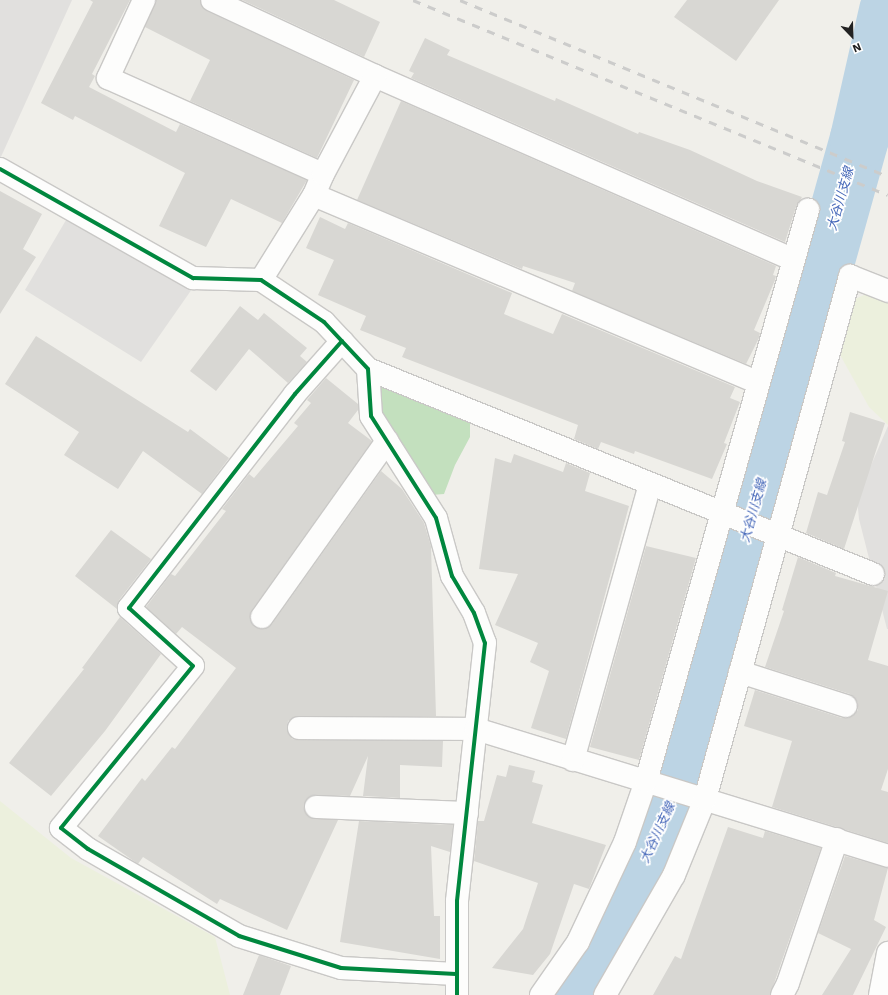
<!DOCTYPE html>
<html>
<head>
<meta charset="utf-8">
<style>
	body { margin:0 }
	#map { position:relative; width:888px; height:995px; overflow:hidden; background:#f0efea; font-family:"Work Sans","Noto Sans JP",sans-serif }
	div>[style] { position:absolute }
	.farmland>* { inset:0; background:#ecf0dd }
	.forest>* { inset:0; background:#c3e0be }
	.parking>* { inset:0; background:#e1e0de }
	.river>* { height:59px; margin:-29.5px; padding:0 29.5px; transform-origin:29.5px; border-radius:29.5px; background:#bcd4e4 }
	.building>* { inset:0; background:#d8d7d3 }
	.roads { filter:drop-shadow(1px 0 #c9c8c6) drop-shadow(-1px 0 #c9c8c6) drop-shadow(0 1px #c9c8c6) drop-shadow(0 -1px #c9c8c6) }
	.minor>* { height:22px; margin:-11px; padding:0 11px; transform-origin:11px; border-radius:11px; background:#fdfdfc }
	.rail>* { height:3px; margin-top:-1.5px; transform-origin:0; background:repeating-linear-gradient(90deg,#cccccb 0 8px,transparent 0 16px) }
	.cycleway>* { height:4px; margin:-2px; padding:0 2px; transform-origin:2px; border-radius:2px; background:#00873e }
	span { translate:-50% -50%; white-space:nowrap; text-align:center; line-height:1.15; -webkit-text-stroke:3.5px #fff; paint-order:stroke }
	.water-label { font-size:13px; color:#4668b9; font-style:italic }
	.north { position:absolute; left:832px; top:16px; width:40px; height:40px; -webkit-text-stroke:3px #fff; paint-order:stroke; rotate:157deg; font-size:11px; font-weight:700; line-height:16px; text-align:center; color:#222 }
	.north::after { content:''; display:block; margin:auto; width:14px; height:18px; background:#222; clip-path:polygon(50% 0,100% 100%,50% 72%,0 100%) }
</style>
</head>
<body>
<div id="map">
	<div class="farmland">
		<div style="clip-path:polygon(869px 293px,888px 300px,888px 425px,869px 407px,839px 353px,855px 299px)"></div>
		<div style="clip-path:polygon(0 801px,71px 858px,215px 937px,230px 995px,0 995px)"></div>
	</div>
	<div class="forest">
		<div style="clip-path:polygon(380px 382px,470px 418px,470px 437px,455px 465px,444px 494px,431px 495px,380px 420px)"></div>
	</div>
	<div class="parking">
		<div style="clip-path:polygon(0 0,72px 0,0 159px)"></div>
		<div style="clip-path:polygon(69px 215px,192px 289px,141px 362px,25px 290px)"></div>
		<div style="clip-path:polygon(888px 426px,888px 629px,887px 629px,859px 519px,857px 498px)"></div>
	</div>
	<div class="river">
		<div style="left:574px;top:995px;width:23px;rotate:-56deg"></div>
		<div style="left:587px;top:976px;width:186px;rotate:-63.2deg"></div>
		<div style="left:671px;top:810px;width:698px;rotate:-74.37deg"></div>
		<div style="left:859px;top:138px;width:131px;rotate:-77.2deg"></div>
	</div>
	<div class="building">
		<div style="clip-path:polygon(90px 0,130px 0,92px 74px,95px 76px,89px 87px,176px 132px,180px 124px,307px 180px,282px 223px,231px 199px,206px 247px,159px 226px,185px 173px,75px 116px,73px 120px,41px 103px,93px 2px)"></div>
		<div style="clip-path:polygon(156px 0,200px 0,207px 11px,354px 80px,317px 158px,190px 101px,210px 60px,145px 27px)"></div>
		<div style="clip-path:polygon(242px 0,334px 0,380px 22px,364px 57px)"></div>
		<div style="clip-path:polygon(687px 0,779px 0,736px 61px,674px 17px)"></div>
		<div style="clip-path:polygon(425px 38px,450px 50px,447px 55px,555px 101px,556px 98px,638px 134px,639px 132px,690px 150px,757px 181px,802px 197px,796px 207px,785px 242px,411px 78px,414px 73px,409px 71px)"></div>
		<div style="clip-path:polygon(401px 101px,776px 266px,773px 275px,776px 276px,775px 280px,754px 330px,760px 333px,759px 338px,746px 364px,572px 291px,575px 283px,523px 266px,522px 269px,357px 200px)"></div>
		<div style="clip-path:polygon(0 191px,42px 214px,23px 249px,36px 257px,0 314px)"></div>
		<div style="clip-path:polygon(320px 217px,345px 229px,348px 223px,512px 293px,504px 314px,553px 334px,562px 314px,735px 387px,730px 398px,740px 402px,724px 443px,727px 444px,712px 479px,635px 451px,634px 454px,601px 442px,598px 449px,574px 439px,578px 425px,402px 357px,406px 348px,360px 330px,366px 316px,318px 295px,334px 260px,306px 248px)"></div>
		<div style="clip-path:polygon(240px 306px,258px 320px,264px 313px,307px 348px,300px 356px,307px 362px,288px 383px,249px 349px,216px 391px,190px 371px)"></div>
		<div style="clip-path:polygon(36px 336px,188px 432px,190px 429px,229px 458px,202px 494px,143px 451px,118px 489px,64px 455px,79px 432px,5px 384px)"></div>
		<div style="clip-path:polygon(326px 378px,358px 404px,358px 410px,348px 423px,372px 441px,252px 610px,251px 622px,260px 629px,272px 624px,381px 471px,402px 489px,424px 523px,431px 546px,436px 716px,299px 716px,288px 721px,287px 728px,292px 739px,299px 740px,443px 741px,442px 767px,400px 765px,400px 798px,363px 796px,368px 756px,350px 796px,316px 795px,306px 800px,304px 807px,309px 817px,338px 820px,287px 930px,220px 899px,217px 904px,143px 857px,138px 864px,98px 836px,142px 778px,145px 781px,172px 747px,175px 749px,236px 668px,182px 627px,176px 634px,146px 607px,171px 574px,175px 576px,226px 511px,222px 509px,249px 474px,254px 478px,298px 426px,294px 423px,311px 403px,307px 400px)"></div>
		<div style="clip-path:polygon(850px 412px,885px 423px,844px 549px,806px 533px,818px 492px,827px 495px,845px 442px,842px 441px)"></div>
		<div style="clip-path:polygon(514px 454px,563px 472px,566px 463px,590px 473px,585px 491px,629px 506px,566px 739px,531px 728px,549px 671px,530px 662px,538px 643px,495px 625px,518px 574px,479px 569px,495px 458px,511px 463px)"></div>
		<div style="clip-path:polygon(111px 530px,151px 559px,119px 600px,117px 609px,75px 576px)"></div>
		<div style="clip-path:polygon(646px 546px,696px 558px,639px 760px,590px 747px)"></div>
		<div style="clip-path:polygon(798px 557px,836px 573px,835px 576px,888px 591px,868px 660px,888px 666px,888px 769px,881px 790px,888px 792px,888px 843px,772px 807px,792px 741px,744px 726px,755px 690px,842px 718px,849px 718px,858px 710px,858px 703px,850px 694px,765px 667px,784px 611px,782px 610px)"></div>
		<div style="clip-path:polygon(120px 617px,161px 654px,105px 731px,51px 796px,9px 763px,84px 669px,82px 668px)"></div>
		<div style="clip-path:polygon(509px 765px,535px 771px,532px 782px,543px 785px,532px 823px,606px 845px,589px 889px,574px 884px,550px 954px,533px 975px,492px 968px,523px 929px,538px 883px,474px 861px,478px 821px,484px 821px,497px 775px,506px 777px)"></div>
		<div style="clip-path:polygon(359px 821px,453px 825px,450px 852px,431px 846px,434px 916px,440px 916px,440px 959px,340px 942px)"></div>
		<div style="clip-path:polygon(728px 827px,763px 838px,765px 831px,821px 848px,770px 995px,653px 995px,675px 956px,681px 959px)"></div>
		<div style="clip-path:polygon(845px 856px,888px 868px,874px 920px,886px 927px,853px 995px,822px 995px,851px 949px,818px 933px)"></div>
		<div style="clip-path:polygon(259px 955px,291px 966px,280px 995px,243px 995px)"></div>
	</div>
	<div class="roads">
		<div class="minor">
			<div style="left:144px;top:0;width:86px;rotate:114.8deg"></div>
			<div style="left:108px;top:78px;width:235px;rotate:24.1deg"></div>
			<div style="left:212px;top:0;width:180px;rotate:25deg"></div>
			<div style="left:375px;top:76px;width:455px;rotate:23.7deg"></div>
			<div style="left:0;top:169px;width:222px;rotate:29.5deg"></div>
			<div style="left:193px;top:278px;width:68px;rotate:1.7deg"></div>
			<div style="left:261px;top:280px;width:76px;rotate:33.7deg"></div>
			<div style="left:324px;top:322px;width:64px;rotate:46.9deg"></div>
			<div style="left:368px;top:369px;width:47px;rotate:86.3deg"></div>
			<div style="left:371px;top:416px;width:121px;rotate:57.5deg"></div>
			<div style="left:436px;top:518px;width:60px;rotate:74.6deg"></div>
			<div style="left:452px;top:576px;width:43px;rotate:59.3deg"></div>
			<div style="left:474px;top:613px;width:32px;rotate:70deg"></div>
			<div style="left:485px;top:643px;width:260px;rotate:96.2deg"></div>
			<div style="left:457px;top:901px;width:94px;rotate:90deg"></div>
			<div style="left:314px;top:195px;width:482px;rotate:22.9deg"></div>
			<div style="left:261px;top:280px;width:100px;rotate:-58.1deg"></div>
			<div style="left:314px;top:195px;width:23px;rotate:-67deg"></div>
			<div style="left:323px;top:174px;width:111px;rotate:-62deg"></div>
			<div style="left:342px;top:341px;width:71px;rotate:131.6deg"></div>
			<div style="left:295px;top:394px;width:271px;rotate:127.8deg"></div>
			<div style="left:129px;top:608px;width:86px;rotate:42.2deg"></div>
			<div style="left:193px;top:666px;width:209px;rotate:129.2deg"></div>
			<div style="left:61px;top:828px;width:34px;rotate:38deg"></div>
			<div style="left:88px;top:849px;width:174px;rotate:29.9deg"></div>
			<div style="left:239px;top:936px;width:107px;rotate:17.4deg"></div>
			<div style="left:341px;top:968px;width:115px;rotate:3deg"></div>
			<div style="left:368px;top:369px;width:545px;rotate:22.09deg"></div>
			<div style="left:262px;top:617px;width:216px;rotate:-54.6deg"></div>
			<div style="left:740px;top:672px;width:111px;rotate:17.8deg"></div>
			<div style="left:299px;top:728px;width:177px;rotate:0.3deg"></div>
			<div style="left:476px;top:729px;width:431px;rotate:17.1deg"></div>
			<div style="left:573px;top:760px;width:286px;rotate:-74.4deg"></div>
			<div style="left:316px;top:807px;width:151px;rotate:2.3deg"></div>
			<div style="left:541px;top:995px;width:65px;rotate:-55.1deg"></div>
			<div style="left:578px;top:942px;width:110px;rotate:-64.8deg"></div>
			<div style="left:625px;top:842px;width:65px;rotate:-71deg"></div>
			<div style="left:646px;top:781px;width:594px;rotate:-74.16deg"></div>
			<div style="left:605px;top:995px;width:138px;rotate:-60.1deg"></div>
			<div style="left:674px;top:875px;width:82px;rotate:-67.8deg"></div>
			<div style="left:705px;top:799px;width:543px;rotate:-74.5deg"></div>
			<div style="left:850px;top:276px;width:41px;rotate:21.5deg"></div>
			<div style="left:782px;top:995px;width:13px;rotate:-63deg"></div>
			<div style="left:788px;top:983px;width:152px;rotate:-71.2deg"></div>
			<div style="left:880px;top:995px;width:43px;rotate:-79.2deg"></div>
		</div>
	</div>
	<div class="rail">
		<div style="left:413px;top:0;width:513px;rotate:22.32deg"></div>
		<div style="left:460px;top:0;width:463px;rotate:22.4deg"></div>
	</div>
	<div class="cycleway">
		<div style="left:0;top:169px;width:222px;rotate:29.5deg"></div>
		<div style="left:193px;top:278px;width:68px;rotate:1.7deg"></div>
		<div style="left:261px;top:280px;width:76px;rotate:33.7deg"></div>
		<div style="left:324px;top:322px;width:64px;rotate:46.9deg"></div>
		<div style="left:368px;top:369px;width:47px;rotate:86.3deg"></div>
		<div style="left:371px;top:416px;width:121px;rotate:57.5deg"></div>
		<div style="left:436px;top:518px;width:60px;rotate:74.6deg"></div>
		<div style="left:452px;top:576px;width:43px;rotate:59.3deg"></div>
		<div style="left:474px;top:613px;width:32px;rotate:70deg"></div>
		<div style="left:485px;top:643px;width:260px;rotate:96.2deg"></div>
		<div style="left:457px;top:901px;width:94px;rotate:90deg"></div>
		<div style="left:342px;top:341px;width:71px;rotate:131.6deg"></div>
		<div style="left:295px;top:394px;width:271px;rotate:127.8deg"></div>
		<div style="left:129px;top:608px;width:86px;rotate:42.2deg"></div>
		<div style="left:193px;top:666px;width:209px;rotate:129.2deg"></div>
		<div style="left:61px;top:828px;width:34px;rotate:38deg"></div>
		<div style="left:88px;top:849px;width:174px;rotate:29.9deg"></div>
		<div style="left:239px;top:936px;width:107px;rotate:17.4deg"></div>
		<div style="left:341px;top:968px;width:115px;rotate:3deg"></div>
	</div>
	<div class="water-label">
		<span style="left:841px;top:199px;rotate:-74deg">大谷川支線</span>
		<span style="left:754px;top:511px;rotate:-74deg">大谷川支線</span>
		<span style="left:658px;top:833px;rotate:-65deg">大谷川支線</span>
	</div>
	<div class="north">N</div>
</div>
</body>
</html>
